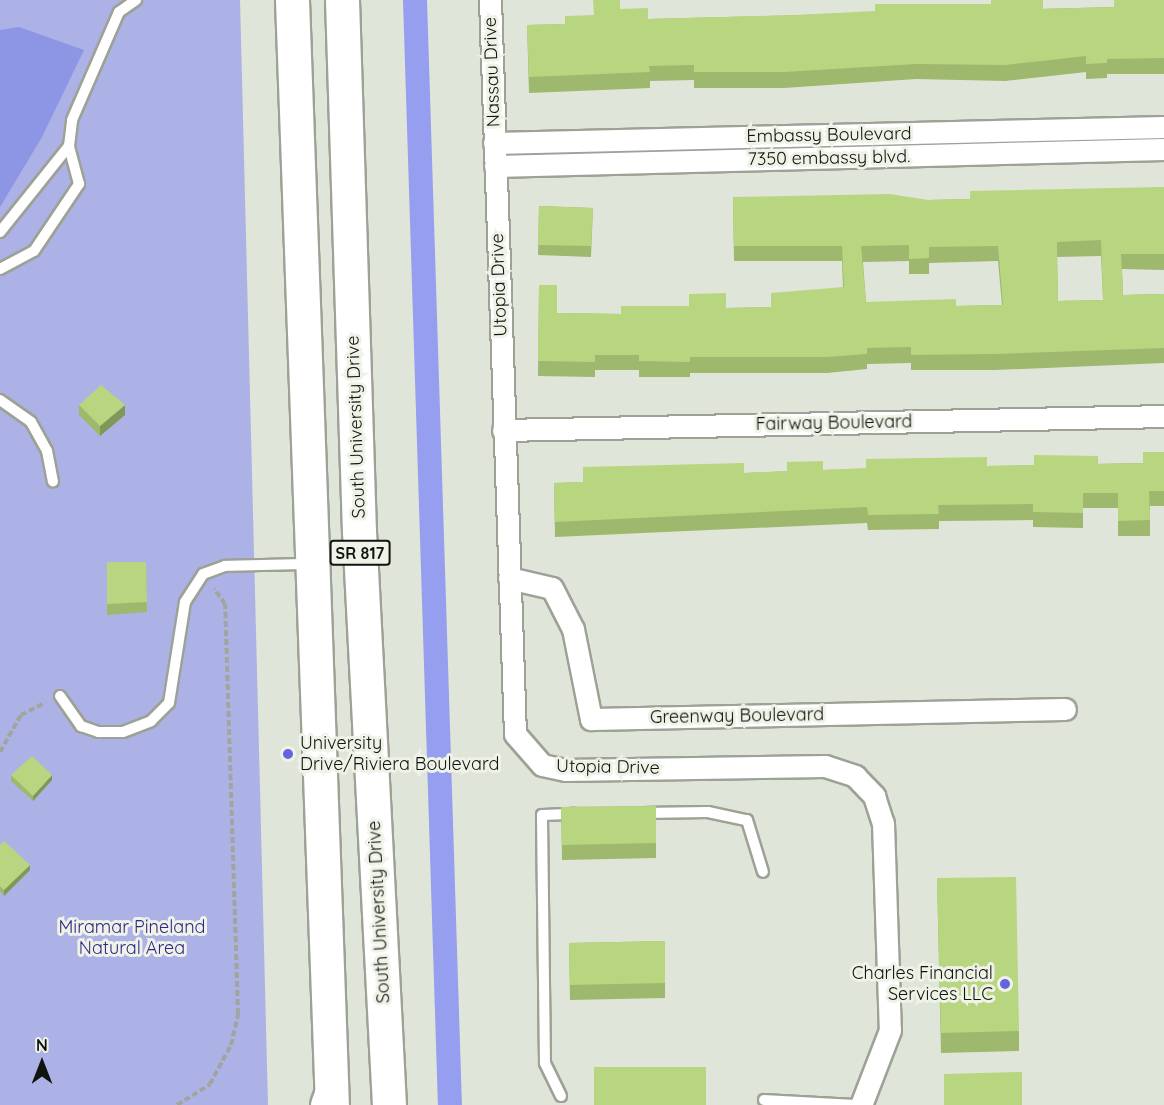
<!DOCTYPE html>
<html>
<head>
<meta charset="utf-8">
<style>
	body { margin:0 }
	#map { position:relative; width:1164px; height:1105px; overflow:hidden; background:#e0e5da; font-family:Quicksand,sans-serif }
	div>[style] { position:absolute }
	.green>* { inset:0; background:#acb2e6 }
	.forest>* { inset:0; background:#8d95e5 }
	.canal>* { height:24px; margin:-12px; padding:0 12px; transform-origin:12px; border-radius:12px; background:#969eef }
	.path>* { height:4px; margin-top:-2px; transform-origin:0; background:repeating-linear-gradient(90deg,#a1a59d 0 6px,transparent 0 9px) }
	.roads { filter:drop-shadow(2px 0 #9da196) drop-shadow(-2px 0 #9da196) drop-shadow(0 2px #9da196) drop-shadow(0 -2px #9da196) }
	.service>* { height:10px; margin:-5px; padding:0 5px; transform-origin:5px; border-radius:5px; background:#fff }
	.minor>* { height:21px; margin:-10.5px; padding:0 10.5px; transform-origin:10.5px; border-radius:10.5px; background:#fff }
	.primary>* { height:33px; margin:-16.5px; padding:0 16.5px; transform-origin:16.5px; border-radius:16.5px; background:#fff }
	.motorway>* { height:33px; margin:-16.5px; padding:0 16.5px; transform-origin:16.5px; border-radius:16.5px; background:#fff }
	.wall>* { inset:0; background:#9eb86d }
	.shaded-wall>* { inset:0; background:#819659 }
	.building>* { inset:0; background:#b8d67f }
	.dots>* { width:16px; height:16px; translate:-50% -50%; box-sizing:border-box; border:3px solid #eef2e7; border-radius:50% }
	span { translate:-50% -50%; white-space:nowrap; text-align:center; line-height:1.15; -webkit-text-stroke:6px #eef2e7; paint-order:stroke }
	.shield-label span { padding:2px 4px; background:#eef2e7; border:2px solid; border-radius:4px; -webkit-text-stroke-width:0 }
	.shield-label { font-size:16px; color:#11130f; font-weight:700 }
	.street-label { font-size:18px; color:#11130f }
	.poi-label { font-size:18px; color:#11130f }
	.left { translate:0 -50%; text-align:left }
	.right { translate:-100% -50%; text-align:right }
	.park-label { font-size:18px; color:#2f2783 }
	.north { position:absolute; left:12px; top:1033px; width:60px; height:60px; -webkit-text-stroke:4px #eef2e7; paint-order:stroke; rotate:0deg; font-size:16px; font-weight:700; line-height:24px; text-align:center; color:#11130f }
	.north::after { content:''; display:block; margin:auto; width:21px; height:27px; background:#11130f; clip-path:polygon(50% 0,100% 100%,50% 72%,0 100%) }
</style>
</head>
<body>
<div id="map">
	<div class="green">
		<div style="clip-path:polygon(0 0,240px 0,268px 1105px,0 1105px)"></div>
	</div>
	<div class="forest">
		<div style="clip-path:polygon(19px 27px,84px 50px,42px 137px,0 207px,0 30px)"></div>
	</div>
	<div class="canal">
		<div style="left:415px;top:0;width:1106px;rotate:88.19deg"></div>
	</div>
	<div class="path">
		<div style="left:0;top:752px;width:43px;rotate:-60.4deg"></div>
		<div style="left:21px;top:715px;width:27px;rotate:-27deg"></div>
		<div style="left:177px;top:1105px;width:39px;rotate:-32deg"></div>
		<div style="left:210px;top:1084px;width:44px;rotate:-61.7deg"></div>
		<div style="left:231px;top:1045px;width:32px;rotate:-77deg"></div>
		<div style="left:238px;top:1014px;width:410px;rotate:-91.8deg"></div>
		<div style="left:225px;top:604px;width:19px;rotate:-125deg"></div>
	</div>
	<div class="roads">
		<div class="service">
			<div style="left:0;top:232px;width:110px;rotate:-51.3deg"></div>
			<div style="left:0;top:269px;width:38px;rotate:-28deg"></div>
			<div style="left:34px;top:251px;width:81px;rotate:-56.1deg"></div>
			<div style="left:79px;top:184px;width:39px;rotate:-105deg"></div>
			<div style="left:69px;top:146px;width:26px;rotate:-83deg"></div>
			<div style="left:72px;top:120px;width:118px;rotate:-66.5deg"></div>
			<div style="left:119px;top:12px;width:21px;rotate:-35deg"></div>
			<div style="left:0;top:400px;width:38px;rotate:35deg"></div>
			<div style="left:31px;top:422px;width:33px;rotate:61deg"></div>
			<div style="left:47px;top:451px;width:31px;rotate:79deg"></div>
			<div style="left:60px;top:696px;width:37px;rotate:55deg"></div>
			<div style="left:81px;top:726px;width:18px;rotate:19deg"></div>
			<div style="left:98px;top:732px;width:25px"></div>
			<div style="left:123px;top:732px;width:30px;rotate:-21deg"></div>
			<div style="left:151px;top:721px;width:25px;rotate:-45deg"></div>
			<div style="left:169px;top:703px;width:102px;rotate:-81deg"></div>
			<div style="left:185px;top:602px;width:33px;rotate:-57deg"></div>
			<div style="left:203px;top:574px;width:23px;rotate:-20deg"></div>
			<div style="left:225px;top:566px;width:84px;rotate:-1.4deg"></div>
			<div style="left:642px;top:813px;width:66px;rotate:-0.9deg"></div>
			<div style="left:708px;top:812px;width:40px;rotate:12deg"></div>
			<div style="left:747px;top:820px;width:54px;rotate:72.9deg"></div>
			<div style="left:561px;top:1096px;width:37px;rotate:-116deg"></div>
			<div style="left:545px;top:1063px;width:248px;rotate:-90.7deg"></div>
			<div style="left:542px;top:815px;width:33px;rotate:-2deg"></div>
			<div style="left:764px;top:1100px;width:91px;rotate:3.1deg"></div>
		</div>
		<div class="minor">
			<div style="left:490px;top:0;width:734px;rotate:88.05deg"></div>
			<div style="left:515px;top:734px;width:41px;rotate:48.9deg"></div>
			<div style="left:542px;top:765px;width:24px;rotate:12deg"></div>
			<div style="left:565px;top:770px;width:260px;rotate:-0.9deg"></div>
			<div style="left:825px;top:766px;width:32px;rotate:18deg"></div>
			<div style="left:855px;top:776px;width:28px;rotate:46deg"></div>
			<div style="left:874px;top:796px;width:28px;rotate:72deg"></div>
			<div style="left:883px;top:823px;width:207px;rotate:88.1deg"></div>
			<div style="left:890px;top:1030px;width:80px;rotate:111.1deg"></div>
			<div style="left:494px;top:143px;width:670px;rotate:-1.37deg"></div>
			<div style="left:495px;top:166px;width:669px;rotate:-1.46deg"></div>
			<div style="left:503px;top:430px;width:661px;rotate:-1.21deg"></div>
			<div style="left:509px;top:578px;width:44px;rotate:13.1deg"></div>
			<div style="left:552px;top:588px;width:46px;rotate:62.9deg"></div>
			<div style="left:573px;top:629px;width:92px;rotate:78.7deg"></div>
			<div style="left:591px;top:719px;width:474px;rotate:-1.2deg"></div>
		</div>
		<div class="primary">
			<div style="left:292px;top:0;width:1106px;rotate:87.93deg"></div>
			<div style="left:342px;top:0;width:531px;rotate:88.17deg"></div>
			<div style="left:359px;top:531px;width:575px;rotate:87.01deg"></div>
		</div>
		<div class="motorway">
			<div style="left:327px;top:1105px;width:12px;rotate:-70deg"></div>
		</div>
	</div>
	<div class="wall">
		<div style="clip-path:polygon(1164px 0,1164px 74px,1107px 74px,1107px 78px,1086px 79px,1086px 72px,1005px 81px,916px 79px,784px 88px,694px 88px,694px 80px,650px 81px,650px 88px,529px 93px,527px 25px,565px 24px,593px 15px,620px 9px,648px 19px,1114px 7px)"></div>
		<div style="clip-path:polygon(evenodd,1164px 187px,1164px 270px,1122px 269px,1123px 295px,1164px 294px,1164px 363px,995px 370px,911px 370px,911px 363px,867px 364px,867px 369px,827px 373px,690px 373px,690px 377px,639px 377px,639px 370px,595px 370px,595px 377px,538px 376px,539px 285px,557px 313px,621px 314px,726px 308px,771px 307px,843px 287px,842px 261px,734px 261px,733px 197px,928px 200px,970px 199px,1164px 187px,1101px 256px,1103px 300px,1058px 301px,1057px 257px,1101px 256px,1164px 187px,909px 261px,909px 274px,929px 274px,929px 263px,998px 261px,1002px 305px,956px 306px,866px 302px,863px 262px,909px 261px)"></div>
		<div style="clip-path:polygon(539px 206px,593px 208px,591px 257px,538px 255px)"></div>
		<div style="clip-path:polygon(79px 405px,125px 415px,100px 436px,79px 415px)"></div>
		<div style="clip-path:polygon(1164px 452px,1164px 506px,1150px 506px,1150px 536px,1118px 536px,1118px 508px,1083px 508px,1083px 528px,1033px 527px,1033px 520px,939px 521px,939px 529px,868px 530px,867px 523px,555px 537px,554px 483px,583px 482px,744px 473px,823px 470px,987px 466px,1143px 463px)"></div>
		<div style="clip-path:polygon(107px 562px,146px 562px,147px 612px,107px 615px)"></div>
		<div style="clip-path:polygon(11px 775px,52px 780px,33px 801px,11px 781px)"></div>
		<div style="clip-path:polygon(656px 806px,656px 858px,562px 860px,561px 807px)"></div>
		<div style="clip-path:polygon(0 845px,30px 870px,4px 896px,0 891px)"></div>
		<div style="clip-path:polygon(937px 878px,1019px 1031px,1019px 1051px,941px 1053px)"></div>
		<div style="clip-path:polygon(665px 941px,665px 998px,570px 1000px,569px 943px)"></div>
	</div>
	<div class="shaded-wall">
		<div style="clip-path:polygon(125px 405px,125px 415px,100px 436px,100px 426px)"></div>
		<div style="clip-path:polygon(52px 775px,52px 780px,33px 801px,33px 796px)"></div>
		<div style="clip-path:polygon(30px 865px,30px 870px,4px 896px,4px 890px)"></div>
	</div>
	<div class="building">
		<div style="clip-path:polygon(593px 0,620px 0,620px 9px,648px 8px,648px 19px,795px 15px,875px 11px,875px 4px,991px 4px,991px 0,1043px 0,1043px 9px,1114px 7px,1114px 0,1164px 0,1164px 58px,1107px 59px,1107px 63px,1086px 64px,1086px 56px,1005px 65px,916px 64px,784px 72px,694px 72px,694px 65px,649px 66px,650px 72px,529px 77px,527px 25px,565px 24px,565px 16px,594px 15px)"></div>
		<div style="clip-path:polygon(evenodd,1164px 187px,1164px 254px,1121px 254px,1123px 295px,1164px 294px,1164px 348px,995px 354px,911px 355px,911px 347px,867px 348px,867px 354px,827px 357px,690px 357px,690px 362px,639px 361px,639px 355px,595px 355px,595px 362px,538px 361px,539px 285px,557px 285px,557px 313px,621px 314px,621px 306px,689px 306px,689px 294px,726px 293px,726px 308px,771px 307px,771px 293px,844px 287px,842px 246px,734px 246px,733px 197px,890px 194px,928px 200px,970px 199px,970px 191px,1164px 187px,1101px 240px,1103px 300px,1058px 301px,1057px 242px,1101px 240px,1164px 187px,909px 245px,909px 259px,929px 258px,929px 247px,998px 246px,1003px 305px,956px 306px,956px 299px,866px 302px,861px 246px,909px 245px)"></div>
		<div style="clip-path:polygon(539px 206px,593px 208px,591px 246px,538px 245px)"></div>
		<div style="clip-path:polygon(101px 385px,125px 405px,100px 426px,79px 405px)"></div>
		<div style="clip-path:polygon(1143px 452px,1164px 452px,1164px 491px,1149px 491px,1150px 520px,1118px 521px,1118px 493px,1083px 493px,1083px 513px,1033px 512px,1033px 504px,938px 505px,939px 514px,868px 515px,867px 507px,555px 522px,554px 483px,583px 482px,583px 467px,744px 463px,744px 473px,787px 471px,787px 462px,823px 461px,823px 470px,866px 468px,866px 459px,987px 457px,987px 466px,1034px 465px,1034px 455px,1098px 456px,1098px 464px,1143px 463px)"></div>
		<div style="clip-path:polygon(107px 562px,146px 562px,147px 602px,107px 604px)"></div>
		<div style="clip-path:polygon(32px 756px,52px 775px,33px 796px,11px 775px)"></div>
		<div style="clip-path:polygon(656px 806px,656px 843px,562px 845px,561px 807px)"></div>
		<div style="clip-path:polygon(4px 841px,30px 865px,4px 890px,0 886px,0 845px)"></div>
		<div style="clip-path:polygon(1016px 877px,1019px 1031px,941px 1033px,937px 878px)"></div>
		<div style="clip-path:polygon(665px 941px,665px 983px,570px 985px,569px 943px)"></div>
		<div style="clip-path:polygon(594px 1067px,706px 1067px,706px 1105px,594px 1105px)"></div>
		<div style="clip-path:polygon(1022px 1072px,1022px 1105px,944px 1105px,944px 1074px)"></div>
	</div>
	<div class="dots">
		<div style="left:288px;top:754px;background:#6464dd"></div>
		<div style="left:1005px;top:984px;background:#6464dd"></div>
	</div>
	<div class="shield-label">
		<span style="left:360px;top:553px">SR 817</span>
	</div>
	<div class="street-label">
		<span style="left:492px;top:72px;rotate:-92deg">Nassau Drive</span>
		<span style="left:829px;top:135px;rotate:-1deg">Embassy Boulevard</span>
		<span style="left:829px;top:158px;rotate:-1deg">7350 embassy blvd.</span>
		<span style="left:499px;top:285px;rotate:-92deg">Utopia Drive</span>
		<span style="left:834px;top:423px;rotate:-1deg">Fairway Boulevard</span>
		<span style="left:356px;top:427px;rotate:-92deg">South University Drive</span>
		<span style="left:737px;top:716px;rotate:-1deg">Greenway Boulevard</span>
		<span style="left:608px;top:767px;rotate:1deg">Utopia Drive</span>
		<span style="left:379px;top:912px;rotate:-93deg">South University Drive</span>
	</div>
	<div class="poi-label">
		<span class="left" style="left:300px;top:754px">University<br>Drive/Riviera Boulevard</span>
		<span class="right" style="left:993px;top:984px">Charles Financial<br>Services LLC</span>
	</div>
	<div class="park-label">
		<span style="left:132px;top:938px">Miramar Pineland<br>Natural Area</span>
	</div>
	<div class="north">N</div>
</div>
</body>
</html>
